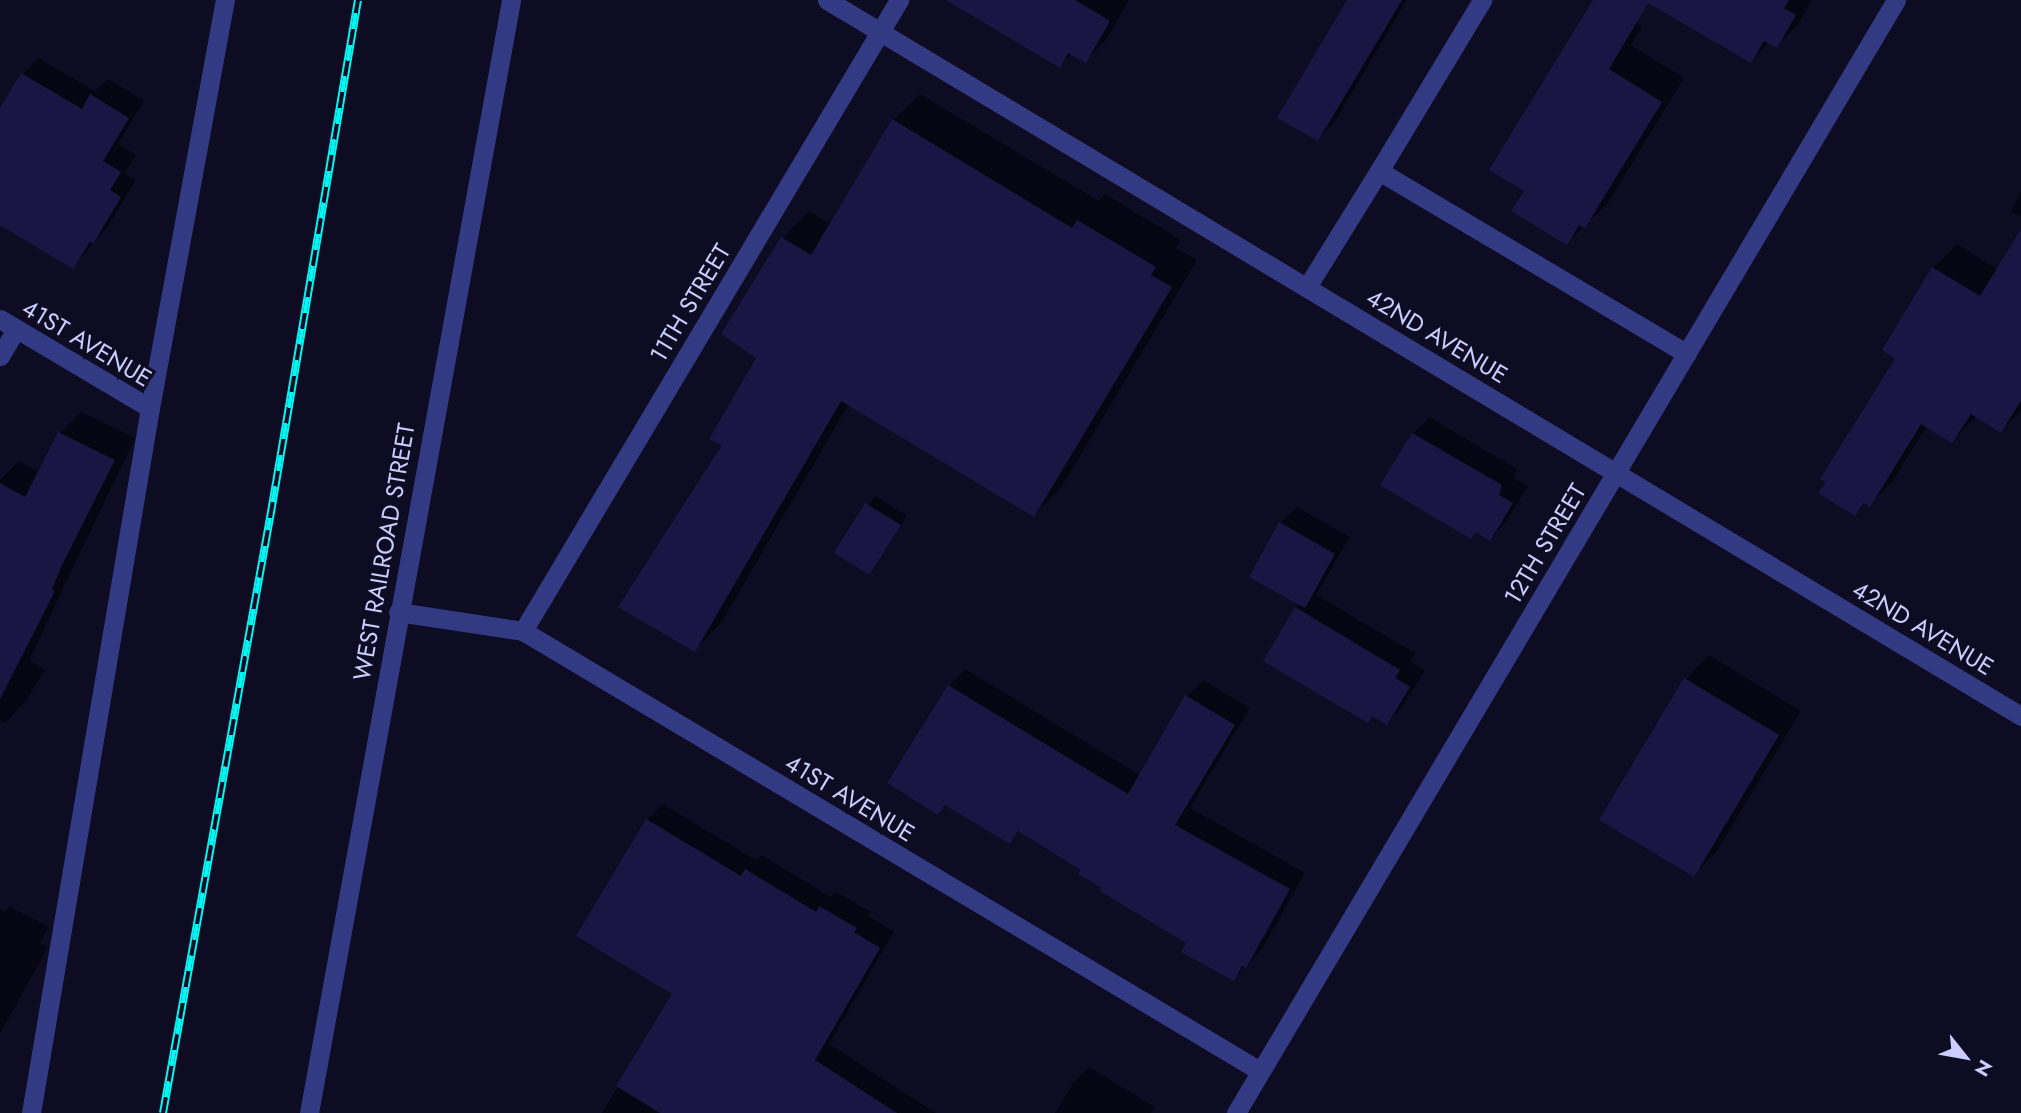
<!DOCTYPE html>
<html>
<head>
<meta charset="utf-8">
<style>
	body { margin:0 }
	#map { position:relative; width:2021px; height:1113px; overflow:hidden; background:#0d0c22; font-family:Jost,sans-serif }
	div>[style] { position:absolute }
	.shadow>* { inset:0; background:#0007 }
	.building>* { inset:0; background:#1a1644 }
	.service>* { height:19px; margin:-9.5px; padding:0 9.5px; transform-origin:9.5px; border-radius:9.5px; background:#333a84 }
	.minor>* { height:19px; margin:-9.5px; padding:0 9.5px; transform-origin:9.5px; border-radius:9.5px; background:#333a84 }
	.tertiary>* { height:19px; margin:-9.5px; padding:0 9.5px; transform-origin:9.5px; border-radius:9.5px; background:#333a84 }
	.rail>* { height:8px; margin-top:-4px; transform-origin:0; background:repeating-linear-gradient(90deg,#0d0c22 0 16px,#00f7f3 0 32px); box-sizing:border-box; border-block:2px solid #00f7f3 }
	span { translate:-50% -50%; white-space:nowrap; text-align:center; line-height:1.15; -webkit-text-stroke:6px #0d0c22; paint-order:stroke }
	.street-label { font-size:24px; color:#cccdff }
	.north { position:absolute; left:1930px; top:1022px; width:70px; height:70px; -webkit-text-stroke:5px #0d0c22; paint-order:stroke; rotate:121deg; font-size:19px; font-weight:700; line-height:28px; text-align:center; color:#cccdff }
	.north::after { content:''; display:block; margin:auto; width:24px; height:32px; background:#cccdff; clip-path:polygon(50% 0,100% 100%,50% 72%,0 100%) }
</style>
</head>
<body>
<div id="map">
	<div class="shadow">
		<div style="clip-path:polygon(970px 0,1129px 0,1106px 40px,1085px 61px,1072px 53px,1059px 65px)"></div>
		<div style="clip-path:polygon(1348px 0,1407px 0,1334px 123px,1318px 139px)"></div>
		<div style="clip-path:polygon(1646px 0,1812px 0,1797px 26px,1776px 46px,1769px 42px,1751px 61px)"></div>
		<div style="clip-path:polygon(1612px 8px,1642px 26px,1631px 45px,1684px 78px,1608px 203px,1567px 243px)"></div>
		<div style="clip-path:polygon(38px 58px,95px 91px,108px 79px,144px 101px,118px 144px,136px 155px,125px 173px,136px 180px,109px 225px,73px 267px,0 213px,0 109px,22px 75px)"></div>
		<div style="clip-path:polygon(920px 94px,1099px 201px,1105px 194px,1181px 240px,1176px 248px,1197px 260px,1061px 488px,1034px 515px,849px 404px,721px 623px,694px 650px,724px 445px,759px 357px,723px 334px,783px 238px,809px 211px,831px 224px,893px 120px)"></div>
		<div style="clip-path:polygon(2021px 192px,2021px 217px,2011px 212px)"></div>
		<div style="clip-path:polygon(2021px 242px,2021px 411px,2001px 431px,1977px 416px,1952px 441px,1927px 425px,1893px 481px,1869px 505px,1866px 502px,1855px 513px,1898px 359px,1884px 350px,1933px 268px,1957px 244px,1998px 270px)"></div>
		<div style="clip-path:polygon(81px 412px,135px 438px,29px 660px,45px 670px,26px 701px,5px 723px,0 720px,0 480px,19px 461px,40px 472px,60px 433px)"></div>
		<div style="clip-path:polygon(1429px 417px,1517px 469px,1514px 478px,1528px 486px,1506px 522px,1490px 539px,1477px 531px,1471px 537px,1383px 485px,1413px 434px)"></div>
		<div style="clip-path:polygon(875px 496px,907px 516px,869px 573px,836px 553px)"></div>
		<div style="clip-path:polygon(1297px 507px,1350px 537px,1316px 595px,1415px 653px,1410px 662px,1425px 670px,1403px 706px,1387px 723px,1373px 715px,1367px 721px,1296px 608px,1301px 604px,1280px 523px)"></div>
		<div style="clip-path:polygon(1709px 655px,1801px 711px,1717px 851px,1693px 875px,1601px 819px,1686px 679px)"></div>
		<div style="clip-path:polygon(965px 669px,1140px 775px,1187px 696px,1203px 680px,1250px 708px,1190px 808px,1305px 873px,1262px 949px,1233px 979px,1188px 942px,1104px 888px,1084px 869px,1020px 831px,1010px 842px,947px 804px,938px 813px,889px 783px,949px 686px)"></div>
		<div style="clip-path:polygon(662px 804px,756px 860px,761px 855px,831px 897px,836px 892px,871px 912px,868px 916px,894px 932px,829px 1044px,936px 1113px,602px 1113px,674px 993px,578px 936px,647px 820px)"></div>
		<div style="clip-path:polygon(10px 907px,49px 927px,40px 943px,48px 947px,0 1034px,0 909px,4px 912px)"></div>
		<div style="clip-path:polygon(1089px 1067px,1155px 1107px,1151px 1113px,1055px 1113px,1073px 1083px)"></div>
	</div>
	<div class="building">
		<div style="clip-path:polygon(946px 0,1075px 0,1110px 21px,1086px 63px,1068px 53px,1060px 68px)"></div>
		<div style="clip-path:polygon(1347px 0,1402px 0,1318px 141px,1277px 118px)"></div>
		<div style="clip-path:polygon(1593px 0,1789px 0,1784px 8px,1796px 15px,1777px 48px,1764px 41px,1751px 63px,1648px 3px,1609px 69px,1662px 102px,1585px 228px,1579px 225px,1567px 245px,1511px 211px,1524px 191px,1489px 170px)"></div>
		<div style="clip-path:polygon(21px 73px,82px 109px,90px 94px,129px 118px,103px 161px,121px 172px,110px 190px,121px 197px,93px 244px,90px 242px,73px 269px,0 225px,0 108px)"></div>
		<div style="clip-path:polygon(892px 119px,1072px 228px,1077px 220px,1156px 267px,1151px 275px,1172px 287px,1034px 517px,841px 401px,695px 652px,618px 607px,722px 445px,709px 439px,756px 358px,721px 334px,781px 237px,811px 255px)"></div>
		<div style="clip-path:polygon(2021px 229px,2021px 400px,2001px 433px,1971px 414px,1952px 443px,1921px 424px,1870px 507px,1863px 503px,1855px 516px,1818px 493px,1826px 482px,1820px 479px,1895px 359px,1882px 350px,1932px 267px,1980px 296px)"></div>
		<div style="clip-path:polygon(58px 432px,115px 460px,61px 567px,52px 589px,55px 591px,0 699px,0 483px,25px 497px)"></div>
		<div style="clip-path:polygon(1412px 433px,1502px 485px,1499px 495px,1513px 503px,1490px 541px,1476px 532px,1471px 539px,1380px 485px)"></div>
		<div style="clip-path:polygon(865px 503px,901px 525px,869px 575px,834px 553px)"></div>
		<div style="clip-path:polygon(1279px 522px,1335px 554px,1305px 608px,1249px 577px)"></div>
		<div style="clip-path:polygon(1295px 607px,1400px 670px,1395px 678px,1410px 687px,1387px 725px,1372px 716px,1368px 723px,1263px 661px)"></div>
		<div style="clip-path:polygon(1684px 678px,1779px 735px,1694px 877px,1599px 820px)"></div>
		<div style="clip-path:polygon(948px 685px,1128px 794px,1185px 695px,1235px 725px,1175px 825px,1290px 889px,1246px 968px,1242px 966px,1234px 981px,1181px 952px,1186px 943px,1100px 891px,1102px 888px,1078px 874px,1081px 870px,1018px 831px,1010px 844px,945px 805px,938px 815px,887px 783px)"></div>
		<div style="clip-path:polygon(646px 819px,741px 876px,745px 869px,816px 912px,819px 906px,857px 928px,854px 932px,880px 948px,815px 1060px,897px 1113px,660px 1113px,616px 1086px,672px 994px,576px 936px)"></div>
	</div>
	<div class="service">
		<div style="left:1379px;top:171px;width:200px;rotate:-58.9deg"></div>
		<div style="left:1307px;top:287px;width:137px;rotate:-58.2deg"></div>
		<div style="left:1379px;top:171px;width:358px;rotate:30.7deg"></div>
	</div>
	<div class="minor">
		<div style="left:0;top:319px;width:174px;rotate:30.7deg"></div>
		<div style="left:0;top:356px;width:31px;rotate:-59deg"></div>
		<div style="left:398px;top:612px;width:126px;rotate:8.6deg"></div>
		<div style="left:523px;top:631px;width:858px;rotate:30.84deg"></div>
		<div style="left:523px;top:631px;width:735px;rotate:-59.21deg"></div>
		<div style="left:31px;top:1113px;width:715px;rotate:-80.42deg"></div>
		<div style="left:150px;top:408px;width:415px;rotate:-79.6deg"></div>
		<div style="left:1236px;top:1113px;width:1294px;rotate:-59.33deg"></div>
	</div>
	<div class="tertiary">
		<div style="left:827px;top:0;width:1392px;rotate:30.95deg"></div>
		<div style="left:309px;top:1113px;width:1131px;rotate:-79.71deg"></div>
	</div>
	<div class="rail">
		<div style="left:163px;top:1113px;width:605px;rotate:-79.81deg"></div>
		<div style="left:270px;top:518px;width:525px;rotate:-80.36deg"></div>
	</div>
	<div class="street-label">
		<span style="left:690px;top:303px;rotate:-59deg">11TH STREET</span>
		<span style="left:1437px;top:336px;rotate:31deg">42ND AVENUE</span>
		<span style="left:87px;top:343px;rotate:31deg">41ST AVENUE</span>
		<span style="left:1545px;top:544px;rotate:-59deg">12TH STREET</span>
		<span style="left:384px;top:552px;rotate:-80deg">WEST RAILROAD STREET</span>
		<span style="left:1923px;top:628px;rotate:31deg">42ND AVENUE</span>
		<span style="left:850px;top:798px;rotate:31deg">41ST AVENUE</span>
	</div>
	<div class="north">N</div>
</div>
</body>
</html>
